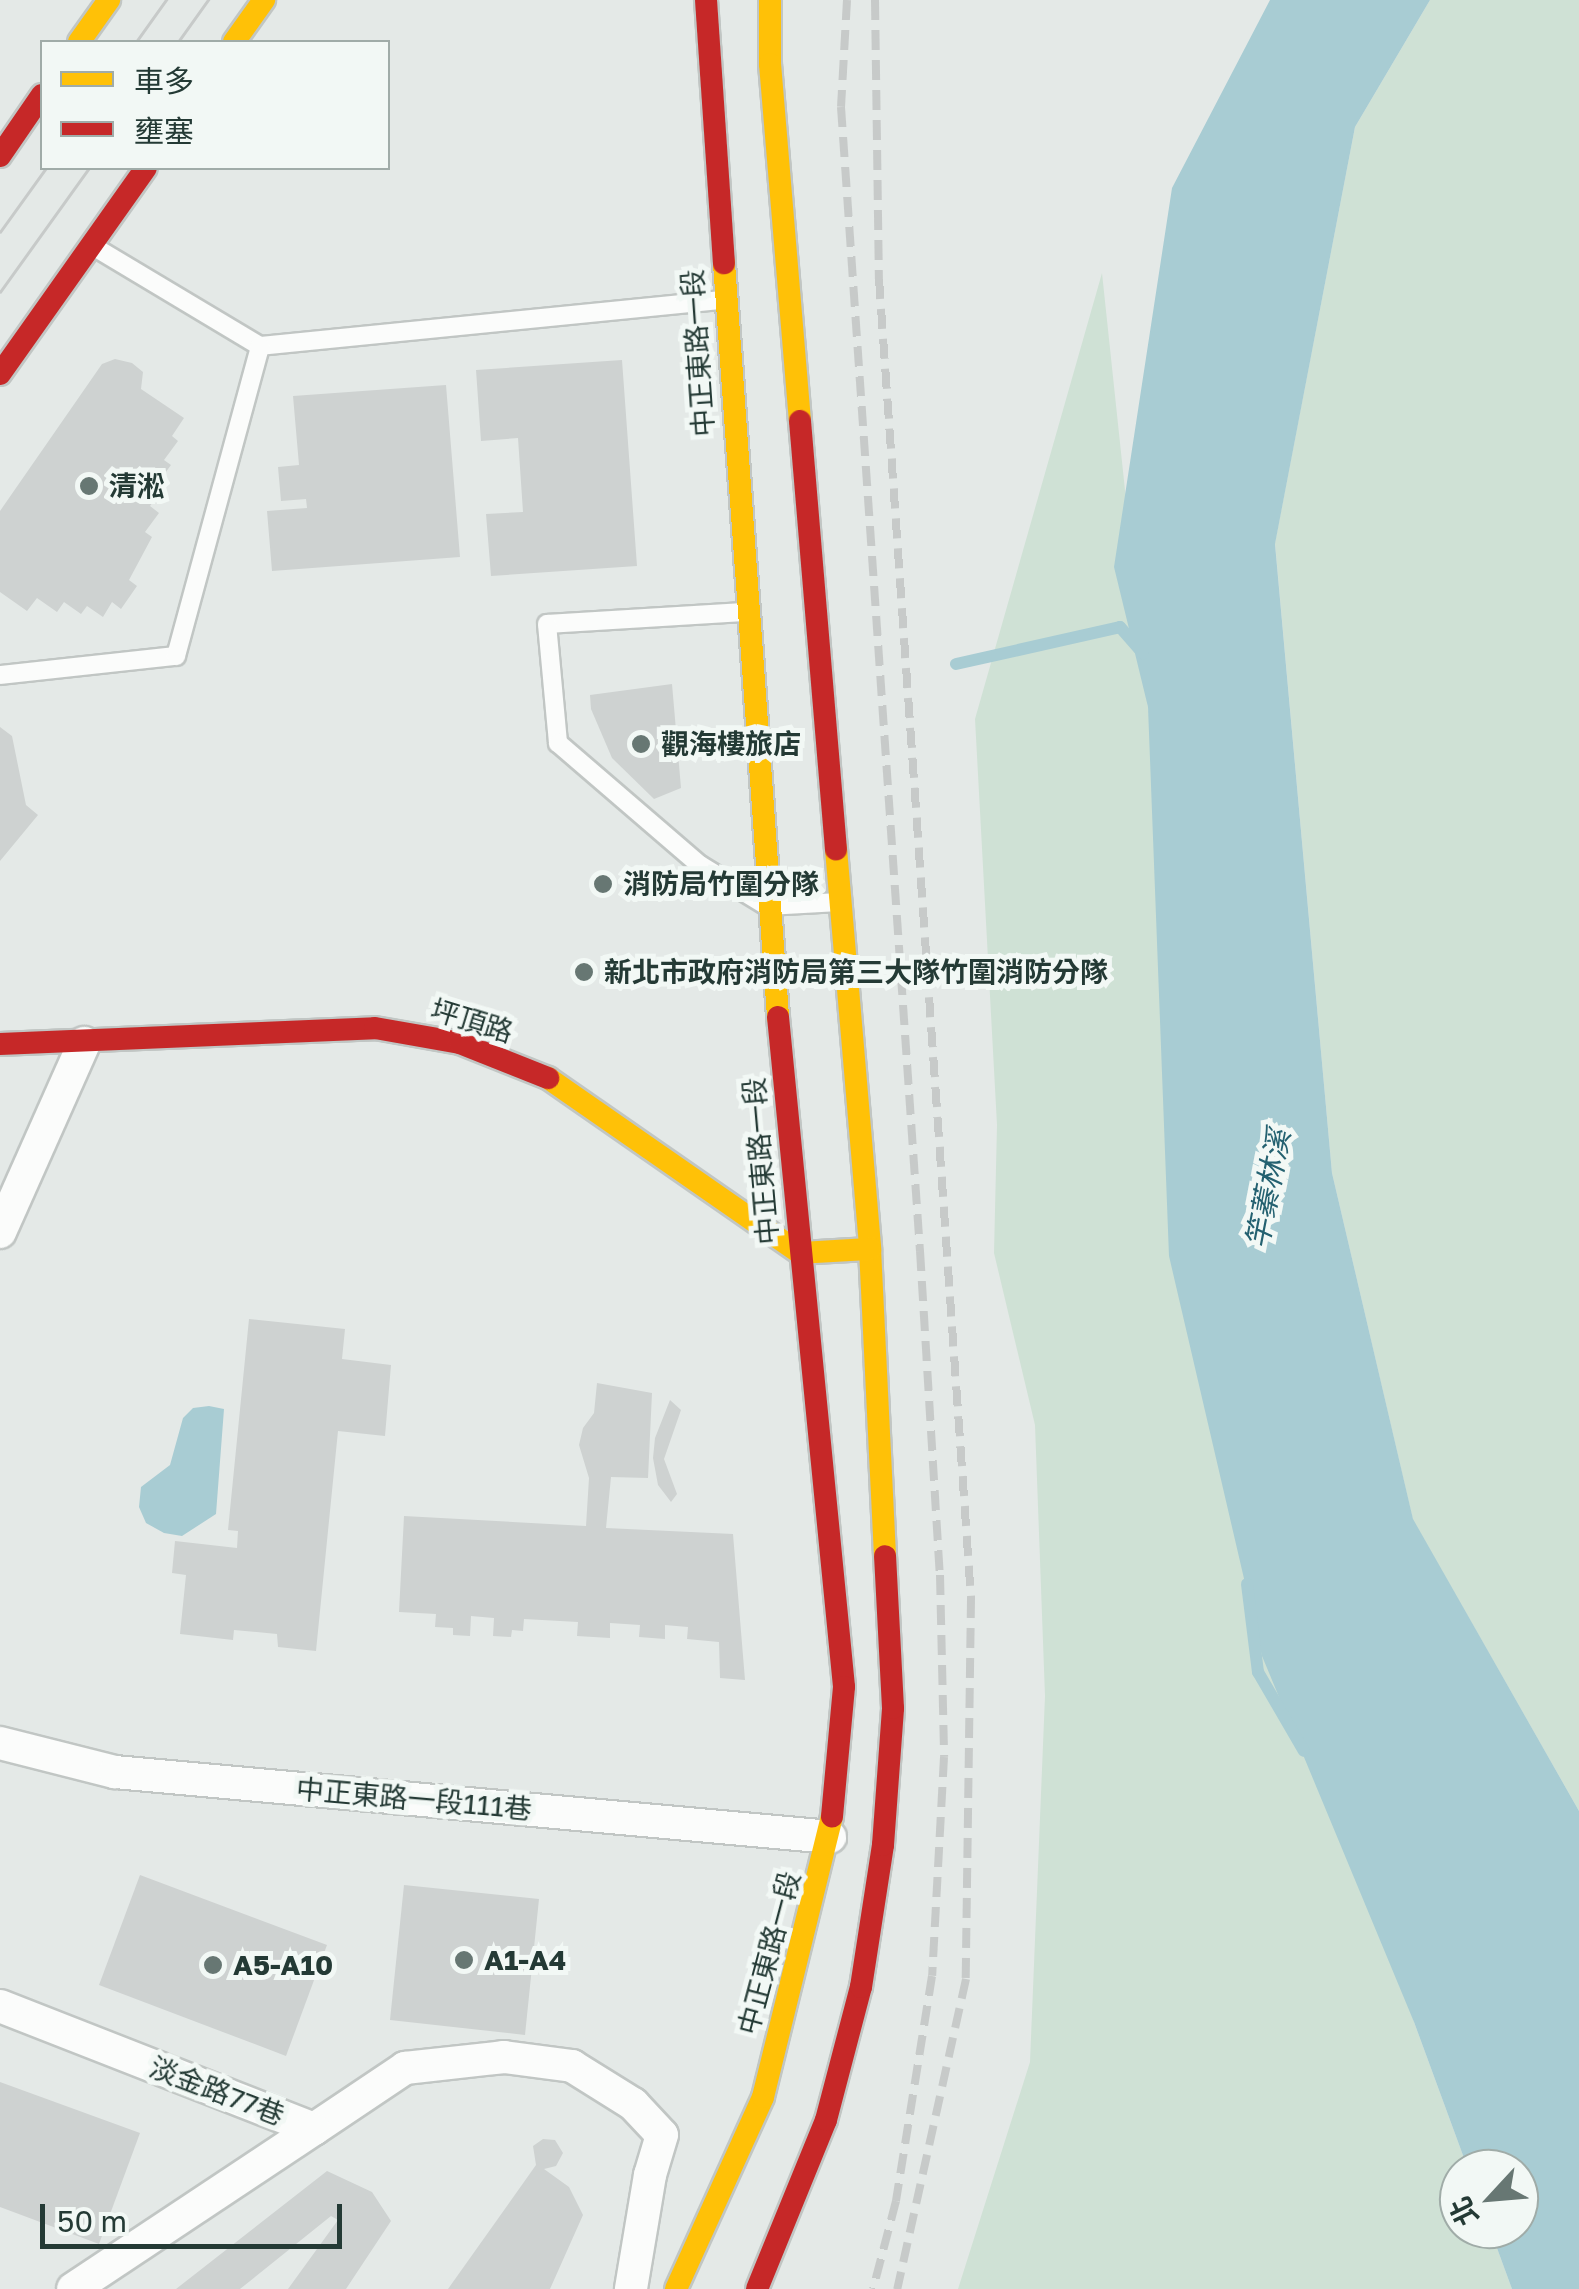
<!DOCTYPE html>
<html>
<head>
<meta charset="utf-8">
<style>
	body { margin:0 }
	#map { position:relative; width:1579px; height:2289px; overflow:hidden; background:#e4e9e7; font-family:"Golos Text","Noto Sans TC",sans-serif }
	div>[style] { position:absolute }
	.green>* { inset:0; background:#cfe1d5 }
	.water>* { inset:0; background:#a8ccd3 }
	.stream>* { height:12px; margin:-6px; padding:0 6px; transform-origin:6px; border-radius:6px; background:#a8ccd3 }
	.building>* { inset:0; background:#ced2d1 }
	.roads { filter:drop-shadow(2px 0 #c1c6c4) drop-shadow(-2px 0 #c1c6c4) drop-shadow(0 2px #c1c6c4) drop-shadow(0 -2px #c1c6c4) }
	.lane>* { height:18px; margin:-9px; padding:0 9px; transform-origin:9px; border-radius:9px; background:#fbfcfb }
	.street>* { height:32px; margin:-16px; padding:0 16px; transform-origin:16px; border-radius:16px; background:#fbfcfb }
	.slow>* { height:22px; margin:-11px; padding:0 11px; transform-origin:11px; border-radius:11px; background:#ffc107 }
	.jam>* { height:22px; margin:-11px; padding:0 11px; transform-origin:11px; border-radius:11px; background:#c62828 }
	.tram>* { height:2.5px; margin:-1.25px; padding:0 1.25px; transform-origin:1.25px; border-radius:1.25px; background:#c7cac9 }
	.rail>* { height:8px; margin-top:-4px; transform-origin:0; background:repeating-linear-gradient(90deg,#c7cac9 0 20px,transparent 0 30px) }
	.dots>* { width:28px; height:28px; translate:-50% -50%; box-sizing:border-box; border:5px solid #f2f8f5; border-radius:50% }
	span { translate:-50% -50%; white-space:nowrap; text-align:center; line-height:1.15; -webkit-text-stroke:10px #f2f8f5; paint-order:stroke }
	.street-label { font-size:28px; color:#243a35 }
	.poi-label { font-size:28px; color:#243a35; font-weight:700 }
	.left { translate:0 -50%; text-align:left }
	.water-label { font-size:30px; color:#246170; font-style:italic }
	.legend { position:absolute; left:40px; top:40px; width:350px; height:130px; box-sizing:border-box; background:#f2f8f5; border:2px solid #a0aca8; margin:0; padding:12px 18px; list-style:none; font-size:30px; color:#243a35 }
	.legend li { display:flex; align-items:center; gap:20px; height:50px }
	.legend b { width:50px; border:2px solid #a0aca8 }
	.north { position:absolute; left:1439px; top:2149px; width:100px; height:100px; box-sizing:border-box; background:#f2f8f5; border:2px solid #a0aca8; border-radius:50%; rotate:244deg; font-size:28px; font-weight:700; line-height:40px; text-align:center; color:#243a35 }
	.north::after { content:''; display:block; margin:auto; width:35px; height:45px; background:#677773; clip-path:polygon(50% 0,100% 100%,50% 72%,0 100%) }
	.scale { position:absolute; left:40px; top:2204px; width:302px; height:45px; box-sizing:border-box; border:5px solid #243a35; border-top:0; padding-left:12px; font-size:30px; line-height:35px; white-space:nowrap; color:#243a35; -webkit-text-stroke:8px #f2f8f5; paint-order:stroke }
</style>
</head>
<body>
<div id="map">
	<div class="green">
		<div style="clip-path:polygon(1430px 0,1579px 0,1579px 1811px,1413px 1520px,1332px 1173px,1275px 543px,1355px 127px)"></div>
		<div style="clip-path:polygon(1102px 273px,1148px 707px,1414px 2022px,1468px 2169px,1459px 2169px,1459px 2229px,1490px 2229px,1512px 2289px,958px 2289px,1030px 2062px,1045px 1696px,1035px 1425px,994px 1253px,997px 1125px,975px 719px)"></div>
	</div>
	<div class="water">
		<div style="clip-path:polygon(1270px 0,1430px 0,1355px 127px,1275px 544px,1332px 1173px,1413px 1519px,1579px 1811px,1579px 2289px,1512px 2289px,1490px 2229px,1519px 2229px,1519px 2169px,1468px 2169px,1414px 2022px,1262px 1656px,1169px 1256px,1148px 707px,1114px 567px,1172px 188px)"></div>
		<div style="clip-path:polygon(209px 1406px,224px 1409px,216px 1514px,182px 1536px,164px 1533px,146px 1523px,139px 1507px,141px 1487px,170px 1465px,183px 1418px,193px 1408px)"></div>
	</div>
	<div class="stream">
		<div style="left:956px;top:664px;width:168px;rotate:-12.7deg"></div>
		<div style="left:1120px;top:627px;width:35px;rotate:49deg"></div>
		<div style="left:1247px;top:1584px;width:89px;rotate:82.9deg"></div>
		<div style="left:1258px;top:1672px;width:91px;rotate:59.8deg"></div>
	</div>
	<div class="building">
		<div style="clip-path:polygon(115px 359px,132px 363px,143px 372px,141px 389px,184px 418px,172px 436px,178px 441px,164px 460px,171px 465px,157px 484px,163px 488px,150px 506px,159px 513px,145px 532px,152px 537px,129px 580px,137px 586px,121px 609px,112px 602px,103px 617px,87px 606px,81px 614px,64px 602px,57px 612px,37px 598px,27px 611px,0 592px,0 511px,102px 364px)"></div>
		<div style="clip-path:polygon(622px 360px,637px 566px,491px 576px,486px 514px,523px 512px,518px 438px,481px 441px,476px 370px)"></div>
		<div style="clip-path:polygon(446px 385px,460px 557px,272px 571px,267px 511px,307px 508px,306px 499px,281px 501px,278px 467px,299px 465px,293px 396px)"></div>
		<div style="clip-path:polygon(672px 684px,681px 788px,654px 799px,612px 758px,591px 709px,590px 695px)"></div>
		<div style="clip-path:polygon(0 727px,12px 736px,26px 805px,38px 815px,0 861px)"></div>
		<div style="clip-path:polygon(249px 1319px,345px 1329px,342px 1359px,391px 1365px,385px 1436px,338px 1431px,316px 1651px,278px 1647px,277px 1634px,234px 1630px,233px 1640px,180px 1634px,186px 1575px,172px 1573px,175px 1541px,237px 1548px,238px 1531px,228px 1530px)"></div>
		<div style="clip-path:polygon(597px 1383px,652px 1393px,648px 1478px,611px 1477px,606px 1528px,733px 1534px,745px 1680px,720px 1678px,719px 1642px,687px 1639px,688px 1627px,665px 1625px,665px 1639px,639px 1637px,640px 1625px,610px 1623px,610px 1638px,577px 1636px,578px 1622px,524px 1619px,523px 1631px,512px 1630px,511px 1637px,493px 1636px,494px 1618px,471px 1616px,470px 1636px,453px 1635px,453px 1628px,435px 1627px,436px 1614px,399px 1612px,404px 1516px,586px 1526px,589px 1478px,579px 1445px,583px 1428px,594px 1413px)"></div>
		<div style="clip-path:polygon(670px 1400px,681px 1410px,664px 1459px,677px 1494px,671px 1502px,658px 1485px,653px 1458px,655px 1438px)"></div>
		<div style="clip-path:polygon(140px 1875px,327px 1945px,286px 2056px,99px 1985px)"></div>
		<div style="clip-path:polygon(404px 1885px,539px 1899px,525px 2035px,390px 2020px)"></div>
		<div style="clip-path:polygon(0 2082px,140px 2133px,99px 2244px,0 2207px)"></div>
		<div style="clip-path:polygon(543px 2139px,555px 2140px,563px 2153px,556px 2166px,544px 2169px,569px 2187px,583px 2215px,550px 2289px,448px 2289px,536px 2165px,533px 2146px)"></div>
		<div style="clip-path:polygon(327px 2171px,372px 2192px,391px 2221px,346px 2289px,288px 2289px,338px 2220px,331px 2216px,240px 2289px,176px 2289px)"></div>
	</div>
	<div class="roads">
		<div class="lane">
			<div style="left:96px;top:248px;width:191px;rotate:30.9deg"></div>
			<div style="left:260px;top:346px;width:463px;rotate:-5.7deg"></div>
			<div style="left:743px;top:612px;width:196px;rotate:176.5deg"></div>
			<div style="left:547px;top:624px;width:120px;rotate:84.7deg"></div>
			<div style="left:558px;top:743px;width:187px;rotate:40.7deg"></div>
			<div style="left:700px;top:865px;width:79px;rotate:31.5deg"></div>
			<div style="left:767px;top:906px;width:72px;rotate:-3.2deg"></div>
			<div style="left:0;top:675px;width:177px;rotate:-6.2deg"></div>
			<div style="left:176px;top:656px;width:321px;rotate:-74.8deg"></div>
		</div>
		<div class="street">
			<div style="left:0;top:1232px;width:207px;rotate:-66deg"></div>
			<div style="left:0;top:1743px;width:119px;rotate:14.2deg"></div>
			<div style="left:115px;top:1772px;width:718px;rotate:5.19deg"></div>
			<div style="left:0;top:2006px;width:337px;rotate:21.4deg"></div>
			<div style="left:314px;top:2129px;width:110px;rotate:-33.8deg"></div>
			<div style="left:405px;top:2068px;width:100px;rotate:-6.3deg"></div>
			<div style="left:504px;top:2057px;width:69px;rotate:7.5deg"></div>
			<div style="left:572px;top:2066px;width:72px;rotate:31.9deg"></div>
			<div style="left:633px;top:2104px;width:42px;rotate:46.9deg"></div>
			<div style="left:662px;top:2135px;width:42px;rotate:106.7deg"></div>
			<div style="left:650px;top:2175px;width:116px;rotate:99.5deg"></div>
			<div style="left:73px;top:2289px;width:289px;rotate:-33.6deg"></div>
		</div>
		<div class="slow">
			<div style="left:770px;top:0;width:64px;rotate:90deg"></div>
			<div style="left:770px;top:64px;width:358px;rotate:85.2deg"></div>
			<div style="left:79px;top:42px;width:52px;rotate:-54.5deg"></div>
			<div style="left:234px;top:42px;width:52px;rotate:-54.5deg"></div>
			<div style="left:724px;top:263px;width:756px;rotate:85.9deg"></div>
			<div style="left:836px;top:849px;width:401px;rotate:85.1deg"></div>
			<div style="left:870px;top:1249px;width:307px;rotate:87.2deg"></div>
			<div style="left:548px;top:1078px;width:307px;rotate:34.8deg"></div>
			<div style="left:800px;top:1253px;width:70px;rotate:-3.3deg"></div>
			<div style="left:676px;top:2289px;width:211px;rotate:-65.6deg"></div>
			<div style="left:763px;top:2097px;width:289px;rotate:-76.2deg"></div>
		</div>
		<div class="jam">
			<div style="left:706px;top:0;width:264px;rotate:86.1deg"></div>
			<div style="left:0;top:156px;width:74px;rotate:-55.5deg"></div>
			<div style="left:0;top:374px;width:252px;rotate:-54.7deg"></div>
			<div style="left:800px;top:421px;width:430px;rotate:85.2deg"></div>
			<div style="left:778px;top:1017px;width:673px;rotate:84.37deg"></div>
			<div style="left:844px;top:1687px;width:130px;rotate:95.3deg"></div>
			<div style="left:0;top:1044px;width:375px;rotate:-2.4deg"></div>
			<div style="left:375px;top:1028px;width:86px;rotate:10deg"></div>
			<div style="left:460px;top:1043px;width:95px;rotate:21.7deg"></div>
			<div style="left:757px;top:2289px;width:183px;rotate:-67.8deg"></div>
			<div style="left:826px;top:2120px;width:138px;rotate:-75.3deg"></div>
			<div style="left:861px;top:1987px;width:144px;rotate:-81.2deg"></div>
			<div style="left:883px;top:1845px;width:137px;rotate:-85.8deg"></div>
			<div style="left:893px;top:1708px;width:152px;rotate:-93deg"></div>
		</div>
	</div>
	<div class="tram">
		<div style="left:136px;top:42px;width:52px;rotate:-54.5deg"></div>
		<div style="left:178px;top:42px;width:52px;rotate:-54.5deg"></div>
		<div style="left:0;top:232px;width:79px;rotate:-54.3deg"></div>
		<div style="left:0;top:292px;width:153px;rotate:-54.3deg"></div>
	</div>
	<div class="rail">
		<div style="left:847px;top:0;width:107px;rotate:93.2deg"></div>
		<div style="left:841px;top:107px;width:1147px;rotate:86.05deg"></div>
		<div style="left:920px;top:1251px;width:325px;rotate:86.5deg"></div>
		<div style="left:940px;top:1575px;width:182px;rotate:88.7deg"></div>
		<div style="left:944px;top:1757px;width:219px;rotate:93.1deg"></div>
		<div style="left:932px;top:1976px;width:228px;rotate:99.1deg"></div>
		<div style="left:896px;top:2201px;width:91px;rotate:104.6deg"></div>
		<div style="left:875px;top:0;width:279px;rotate:89.2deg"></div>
		<div style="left:879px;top:279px;width:1322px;rotate:86.01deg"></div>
		<div style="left:971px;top:1598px;width:381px;rotate:90.8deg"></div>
		<div style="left:966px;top:1979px;width:318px;rotate:102.5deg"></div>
	</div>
	<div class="dots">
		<div style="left:89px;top:486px;background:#677773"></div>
		<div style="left:641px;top:744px;background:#677773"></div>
		<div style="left:603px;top:884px;background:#677773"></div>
		<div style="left:584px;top:972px;background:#677773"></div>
		<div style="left:464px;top:1960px;background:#677773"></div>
		<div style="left:213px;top:1965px;background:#677773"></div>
	</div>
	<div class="street-label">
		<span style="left:698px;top:353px;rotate:-94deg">中正東路一段</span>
		<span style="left:472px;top:1021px;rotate:17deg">坪頂路</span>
		<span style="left:761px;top:1161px;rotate:-95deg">中正東路一段</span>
		<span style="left:414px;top:1799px;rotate:5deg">中正東路一段111巷</span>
		<span style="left:769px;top:1953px;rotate:-75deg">中正東路一段</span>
		<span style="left:217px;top:2091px;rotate:21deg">淡金路77巷</span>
	</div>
	<div class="poi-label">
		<span class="left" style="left:109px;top:486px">清淞</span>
		<span class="left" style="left:661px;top:744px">觀海樓旅店</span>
		<span class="left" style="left:623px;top:884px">消防局竹圍分隊</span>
		<span class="left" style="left:604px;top:972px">新北市政府消防局第三大隊竹圍消防分隊</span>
		<span class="left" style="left:484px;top:1960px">A1-A4</span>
		<span class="left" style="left:233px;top:1965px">A5-A10</span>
	</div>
	<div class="water-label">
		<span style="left:1268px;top:1189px;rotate:-79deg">竿蓁林溪</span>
	</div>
	<ul class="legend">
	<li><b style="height:12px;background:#ffc107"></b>車多</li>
	<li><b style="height:12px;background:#c62828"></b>壅塞</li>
	</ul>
	<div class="north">北</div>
	<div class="scale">50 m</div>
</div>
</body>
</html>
